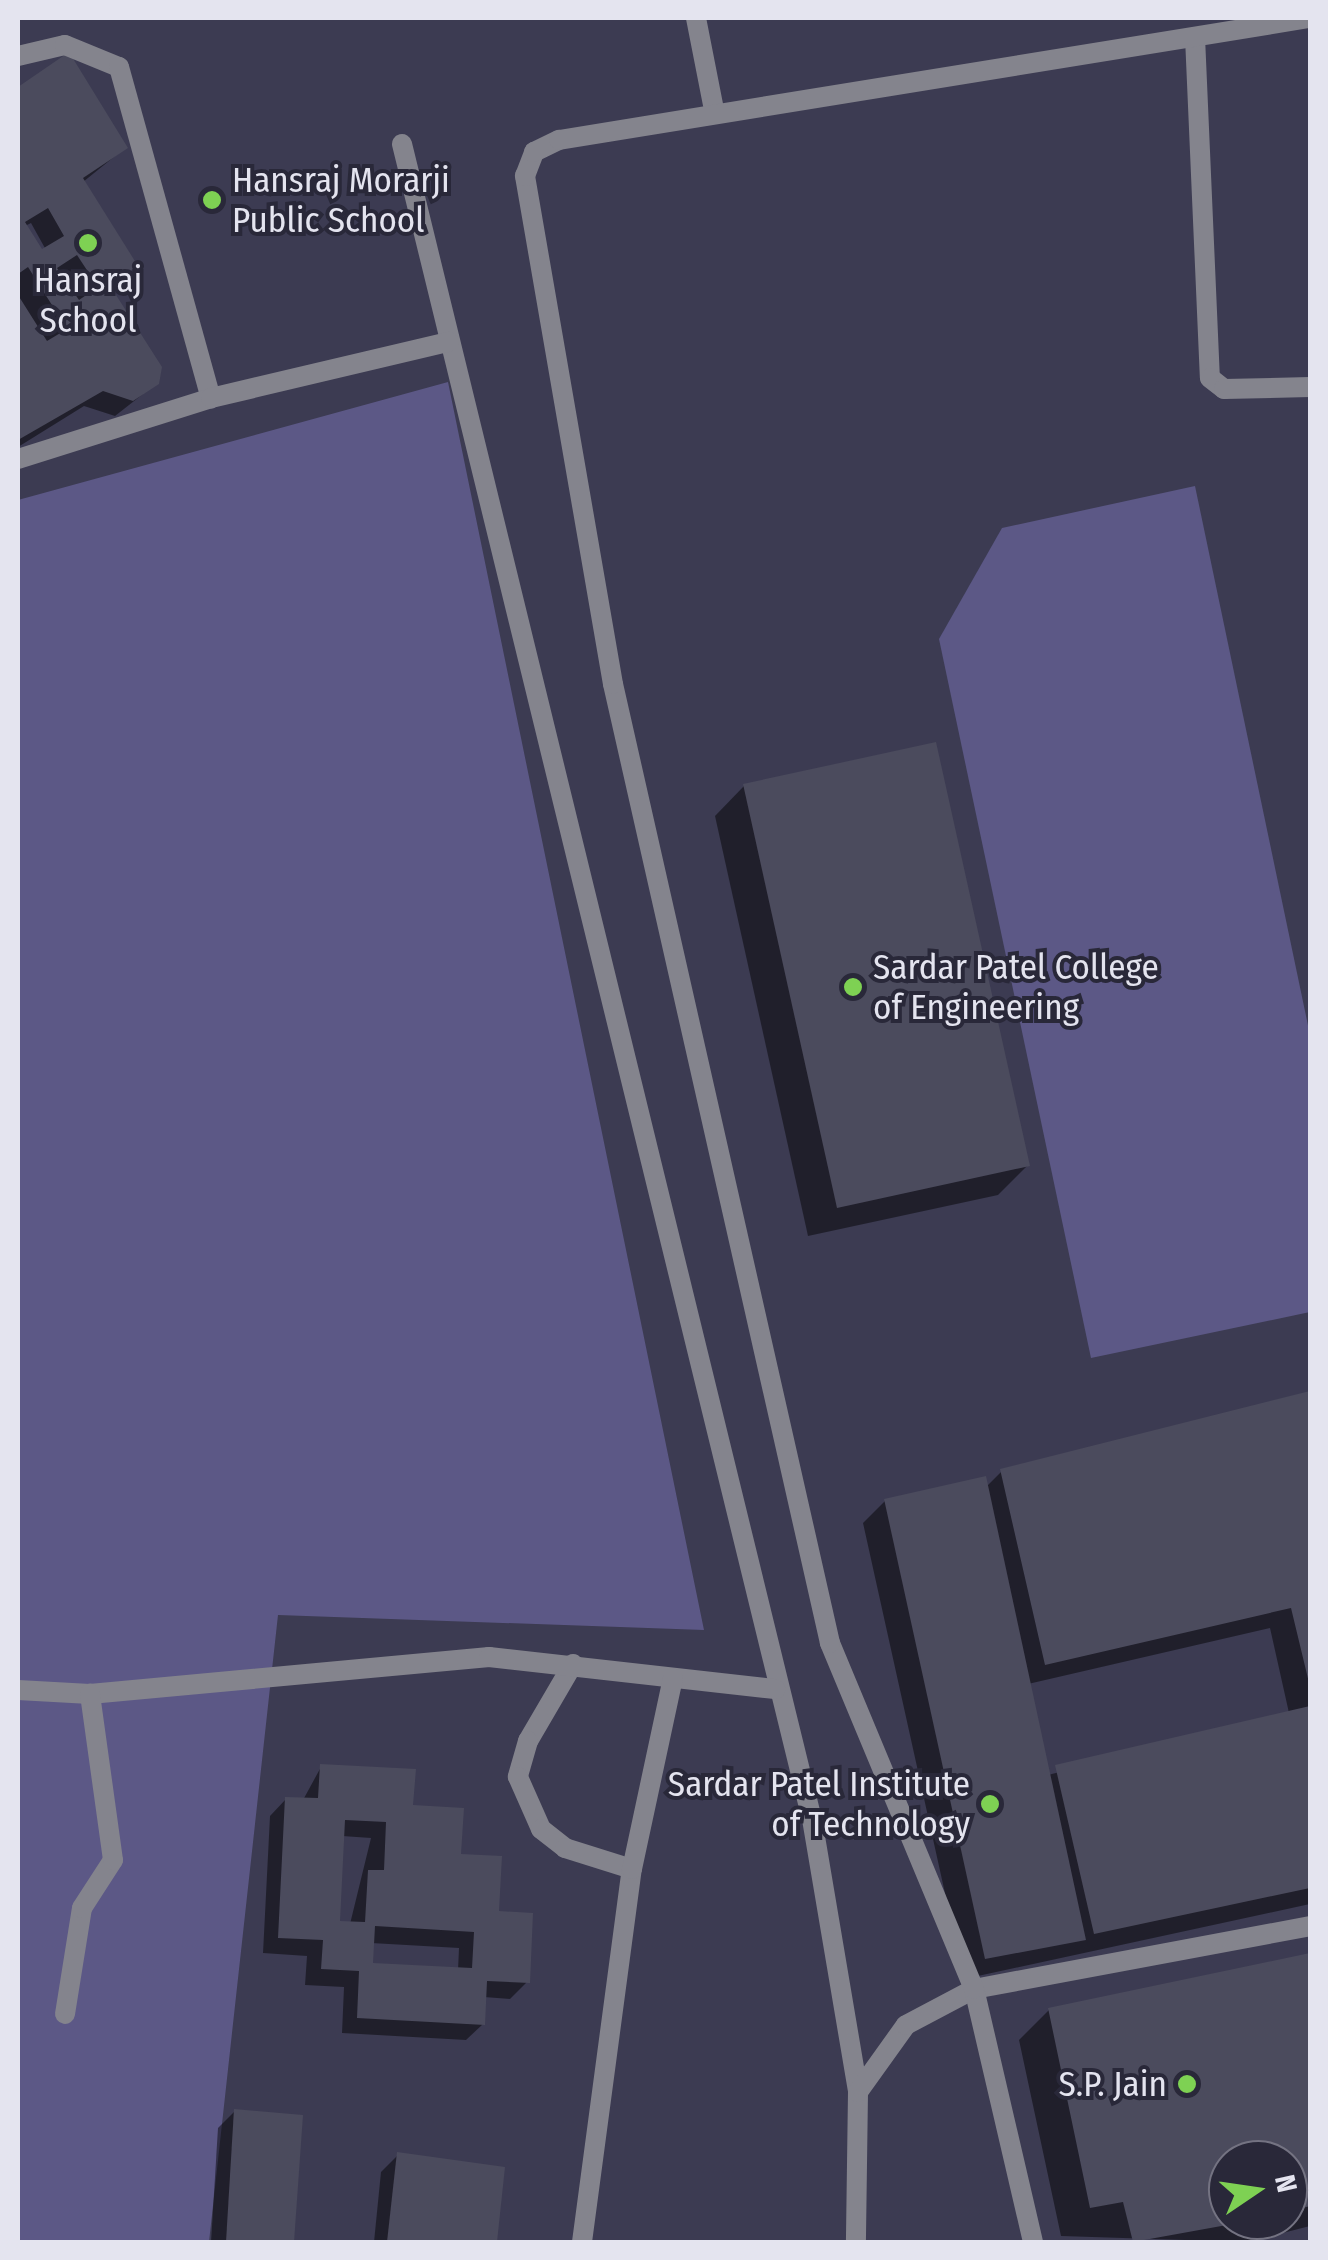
<!DOCTYPE html>
<html>
<head>
<meta charset="utf-8">
<style>
	body { margin:0 }
	#map { position:relative; width:1328px; height:2260px; overflow:hidden; background:#333243; font-family:"Fira Sans Condensed",sans-serif }
	div>[style] { position:absolute }
	.built>* { inset:0; background:#3c3b52 }
	.green>* { inset:0; background:#5c5886 }
	.shadow>* { inset:0; background:#0007 }
	.building>* { inset:0; background:#4b4b5d }
	.lane>* { height:20px; margin:-10px; padding:0 10px; transform-origin:10px; border-radius:10px; background:#84848d }
	.dots>* { width:28px; height:28px; translate:-50% -50%; box-sizing:border-box; border:5px solid #292839; border-radius:50% }
	span { translate:-50% -50%; white-space:nowrap; text-align:center; line-height:1.15; -webkit-text-stroke:8px #292839; paint-order:stroke }
	.poi-label { font-size:35px; color:#e4e4ef }
	.left { translate:0 -50%; text-align:left }
	.right { translate:-100% -50%; text-align:right }
	.frame { position:absolute; inset:0; border:20px solid #e4e4ef; pointer-events:none }
	.north { position:absolute; left:1208px; top:2140px; width:100px; height:100px; box-sizing:border-box; background:#292839; border:2px solid #747382; border-radius:50%; rotate:77deg; font-size:28px; font-weight:700; line-height:40px; text-align:center; color:#e4e4ef }
	.north::after { content:''; display:block; margin:auto; width:35px; height:45px; background:#7ed153; clip-path:polygon(50% 0,100% 100%,50% 72%,0 100%) }
</style>
</head>
<body>
<div id="map">
	<div class="built">
		<div style="clip-path:polygon(evenodd,18px 18px,1310px 18px,1310px 2242px,18px 2242px,18px 18px,1228px 2160px,1288px 2160px,1288px 2220px,1228px 2220px,1228px 2160px)"></div>
	</div>
	<div class="green">
		<div style="clip-path:polygon(448px 382px,704px 1630px,278px 1615px,209px 2242px,18px 2242px,18px 500px)"></div>
		<div style="clip-path:polygon(1195px 486px,1310px 1035px,1310px 1312px,1091px 1358px,939px 639px,1002px 528px)"></div>
	</div>
	<div class="shadow">
		<div style="clip-path:polygon(evenodd,68px 56px,125px 148px,83px 182px,135px 266px,109px 288px,157px 383px,115px 416px,84px 406px,18px 447px,18px 90px,68px 56px,31px 223px,46px 250px,41px 253px,25px 226px,31px 223px)"></div>
		<div style="clip-path:polygon(744px 786px,1027px 1166px,998px 1195px,808px 1236px,715px 816px)"></div>
		<div style="clip-path:polygon(evenodd,1310px 1394px,1310px 1904px,964px 1979px,863px 1523px,885px 1501px,986px 1487px,1001px 1472px,1310px 1394px,1270px 1628px,1289px 1713px,1048px 1775px,1028px 1684px,1270px 1628px)"></div>
		<div style="clip-path:polygon(evenodd,321px 1767px,411px 1808px,496px 1913px,527px 1982px,510px 1999px,484px 1997px,483px 2024px,466px 2040px,342px 2033px,344px 1987px,305px 1985px,307px 1956px,263px 1953px,270px 1816px,286px 1799px,303px 1800px,321px 1767px,342px 1836px,371px 1838px,350px 1924px,338px 1923px,342px 1836px,321px 1767px,371px 1943px,459px 1948px,458px 1970px,370px 1965px,371px 1943px)"></div>
		<div style="clip-path:polygon(evenodd,1310px 1956px,1310px 2226px,1247px 2242px,1061px 2236px,1019px 2040px,1049px 2010px,1310px 1956px,1228px 2160px,1288px 2160px,1288px 2220px,1228px 2220px,1228px 2160px)"></div>
		<div style="clip-path:polygon(235px 2111px,300px 2117px,291px 2242px,211px 2242px,218px 2128px)"></div>
		<div style="clip-path:polygon(398px 2155px,492px 2214px,495px 2242px,374px 2242px,381px 2172px)"></div>
	</div>
	<div class="building">
		<div style="clip-path:polygon(evenodd,69px 52px,128px 148px,83px 178px,138px 266px,109px 284px,162px 367px,159px 384px,133px 401px,103px 391px,18px 440px,18px 295px,47px 341px,67px 329px,28px 267px,18px 274px,18px 87px,69px 52px,48px 208px,64px 236px,42px 249px,25px 222px,48px 208px,69px 52px,77px 255px,98px 287px,79px 300px,57px 268px,77px 255px)"></div>
		<div style="clip-path:polygon(936px 742px,1030px 1166px,837px 1208px,743px 784px)"></div>
		<div style="clip-path:polygon(1310px 1391px,1310px 1687px,1291px 1608px,1045px 1665px,1000px 1469px)"></div>
		<div style="clip-path:polygon(986px 1476px,1086px 1940px,985px 1959px,884px 1499px)"></div>
		<div style="clip-path:polygon(1310px 1706px,1310px 1888px,1094px 1934px,1055px 1765px)"></div>
		<div style="clip-path:polygon(evenodd,320px 1764px,416px 1769px,413px 1805px,464px 1808px,461px 1854px,502px 1856px,499px 1911px,533px 1913px,530px 1983px,487px 1981px,485px 2025px,357px 2018px,359px 1971px,321px 1969px,323px 1940px,278px 1938px,285px 1797px,318px 1798px,320px 1764px,345px 1820px,386px 1822px,384px 1870px,368px 1870px,365px 1922px,340px 1921px,345px 1820px,320px 1764px,375px 1926px,474px 1932px,472px 1968px,373px 1963px,375px 1926px)"></div>
		<div style="clip-path:polygon(1310px 1953px,1310px 2206px,1288px 2212px,1288px 2160px,1228px 2160px,1228px 2220px,1249px 2221px,1133px 2242px,1123px 2202px,1090px 2208px,1048px 2008px)"></div>
		<div style="clip-path:polygon(234px 2109px,303px 2115px,294px 2242px,226px 2242px)"></div>
		<div style="clip-path:polygon(397px 2152px,505px 2167px,497px 2242px,387px 2242px)"></div>
	</div>
	<div class="lane">
		<div style="left:696px;top:18px;width:94px;rotate:78.9deg"></div>
		<div style="left:1195px;top:37px;width:341px;rotate:87.5deg"></div>
		<div style="left:1210px;top:378px;width:18px;rotate:38deg"></div>
		<div style="left:1224px;top:389px;width:86px;rotate:-1.3deg"></div>
		<div style="left:18px;top:56px;width:48px;rotate:-13.2deg"></div>
		<div style="left:65px;top:45px;width:58px;rotate:22.2deg"></div>
		<div style="left:119px;top:67px;width:344px;rotate:74.5deg"></div>
		<div style="left:402px;top:144px;width:1724px;rotate:76.25deg"></div>
		<div style="left:812px;top:1819px;width:277px;rotate:80.4deg"></div>
		<div style="left:858px;top:2092px;width:150px;rotate:90.8deg"></div>
		<div style="left:18px;top:459px;width:202px;rotate:-17.5deg"></div>
		<div style="left:211px;top:398px;width:244px;rotate:-13.3deg"></div>
		<div style="left:573px;top:1664px;width:89px;rotate:120.3deg"></div>
		<div style="left:528px;top:1741px;width:37px;rotate:106deg"></div>
		<div style="left:518px;top:1777px;width:57px;rotate:66.1deg"></div>
		<div style="left:541px;top:1829px;width:31px;rotate:38deg"></div>
		<div style="left:565px;top:1848px;width:70px;rotate:17.4deg"></div>
		<div style="left:18px;top:1690px;width:72px;rotate:3.2deg"></div>
		<div style="left:90px;top:1694px;width:401px;rotate:-5.3deg"></div>
		<div style="left:489px;top:1657px;width:288px;rotate:6.4deg"></div>
		<div style="left:65px;top:2014px;width:107px;rotate:-80.9deg"></div>
		<div style="left:82px;top:1908px;width:57px;rotate:-57.1deg"></div>
		<div style="left:113px;top:1860px;width:168px;rotate:-97.9deg"></div>
		<div style="left:858px;top:2092px;width:82px;rotate:-54.4deg"></div>
		<div style="left:906px;top:2025px;width:77px;rotate:-27.9deg"></div>
		<div style="left:974px;top:1989px;width:342px;rotate:-10.6deg"></div>
		<div style="left:582px;top:2242px;width:376px;rotate:-82.4deg"></div>
		<div style="left:632px;top:1869px;width:195px;rotate:-77.9deg"></div>
		<div style="left:1033px;top:2242px;width:260px;rotate:-103.1deg"></div>
		<div style="left:974px;top:1989px;width:375px;rotate:-112.6deg"></div>
		<div style="left:830px;top:1643px;width:983px;rotate:-102.75deg"></div>
		<div style="left:613px;top:684px;width:516px;rotate:-99.83deg"></div>
		<div style="left:525px;top:176px;width:26px;rotate:-69deg"></div>
		<div style="left:534px;top:152px;width:28px;rotate:-26deg"></div>
		<div style="left:559px;top:140px;width:760px;rotate:-9.24deg"></div>
	</div>
	<div class="dots">
		<div style="left:212px;top:200px;background:#7ed153"></div>
		<div style="left:88px;top:243px;background:#7ed153"></div>
		<div style="left:853px;top:987px;background:#7ed153"></div>
		<div style="left:990px;top:1804px;background:#7ed153"></div>
		<div style="left:1187px;top:2084px;background:#7ed153"></div>
	</div>
	<div class="poi-label">
		<span class="left" style="left:232px;top:200px">Hansraj Morarji<br>Public School</span>
		<span style="left:88px;top:300px">Hansraj<br>School</span>
		<span class="left" style="left:873px;top:987px">Sardar Patel College<br>of Engineering</span>
		<span class="right" style="left:970px;top:1804px">Sardar Patel Institute<br>of Technology</span>
		<span class="right" style="left:1167px;top:2084px">S.P. Jain</span>
	</div>
	<div class="frame"></div>
	<div class="north">N</div>
</div>
</body>
</html>
